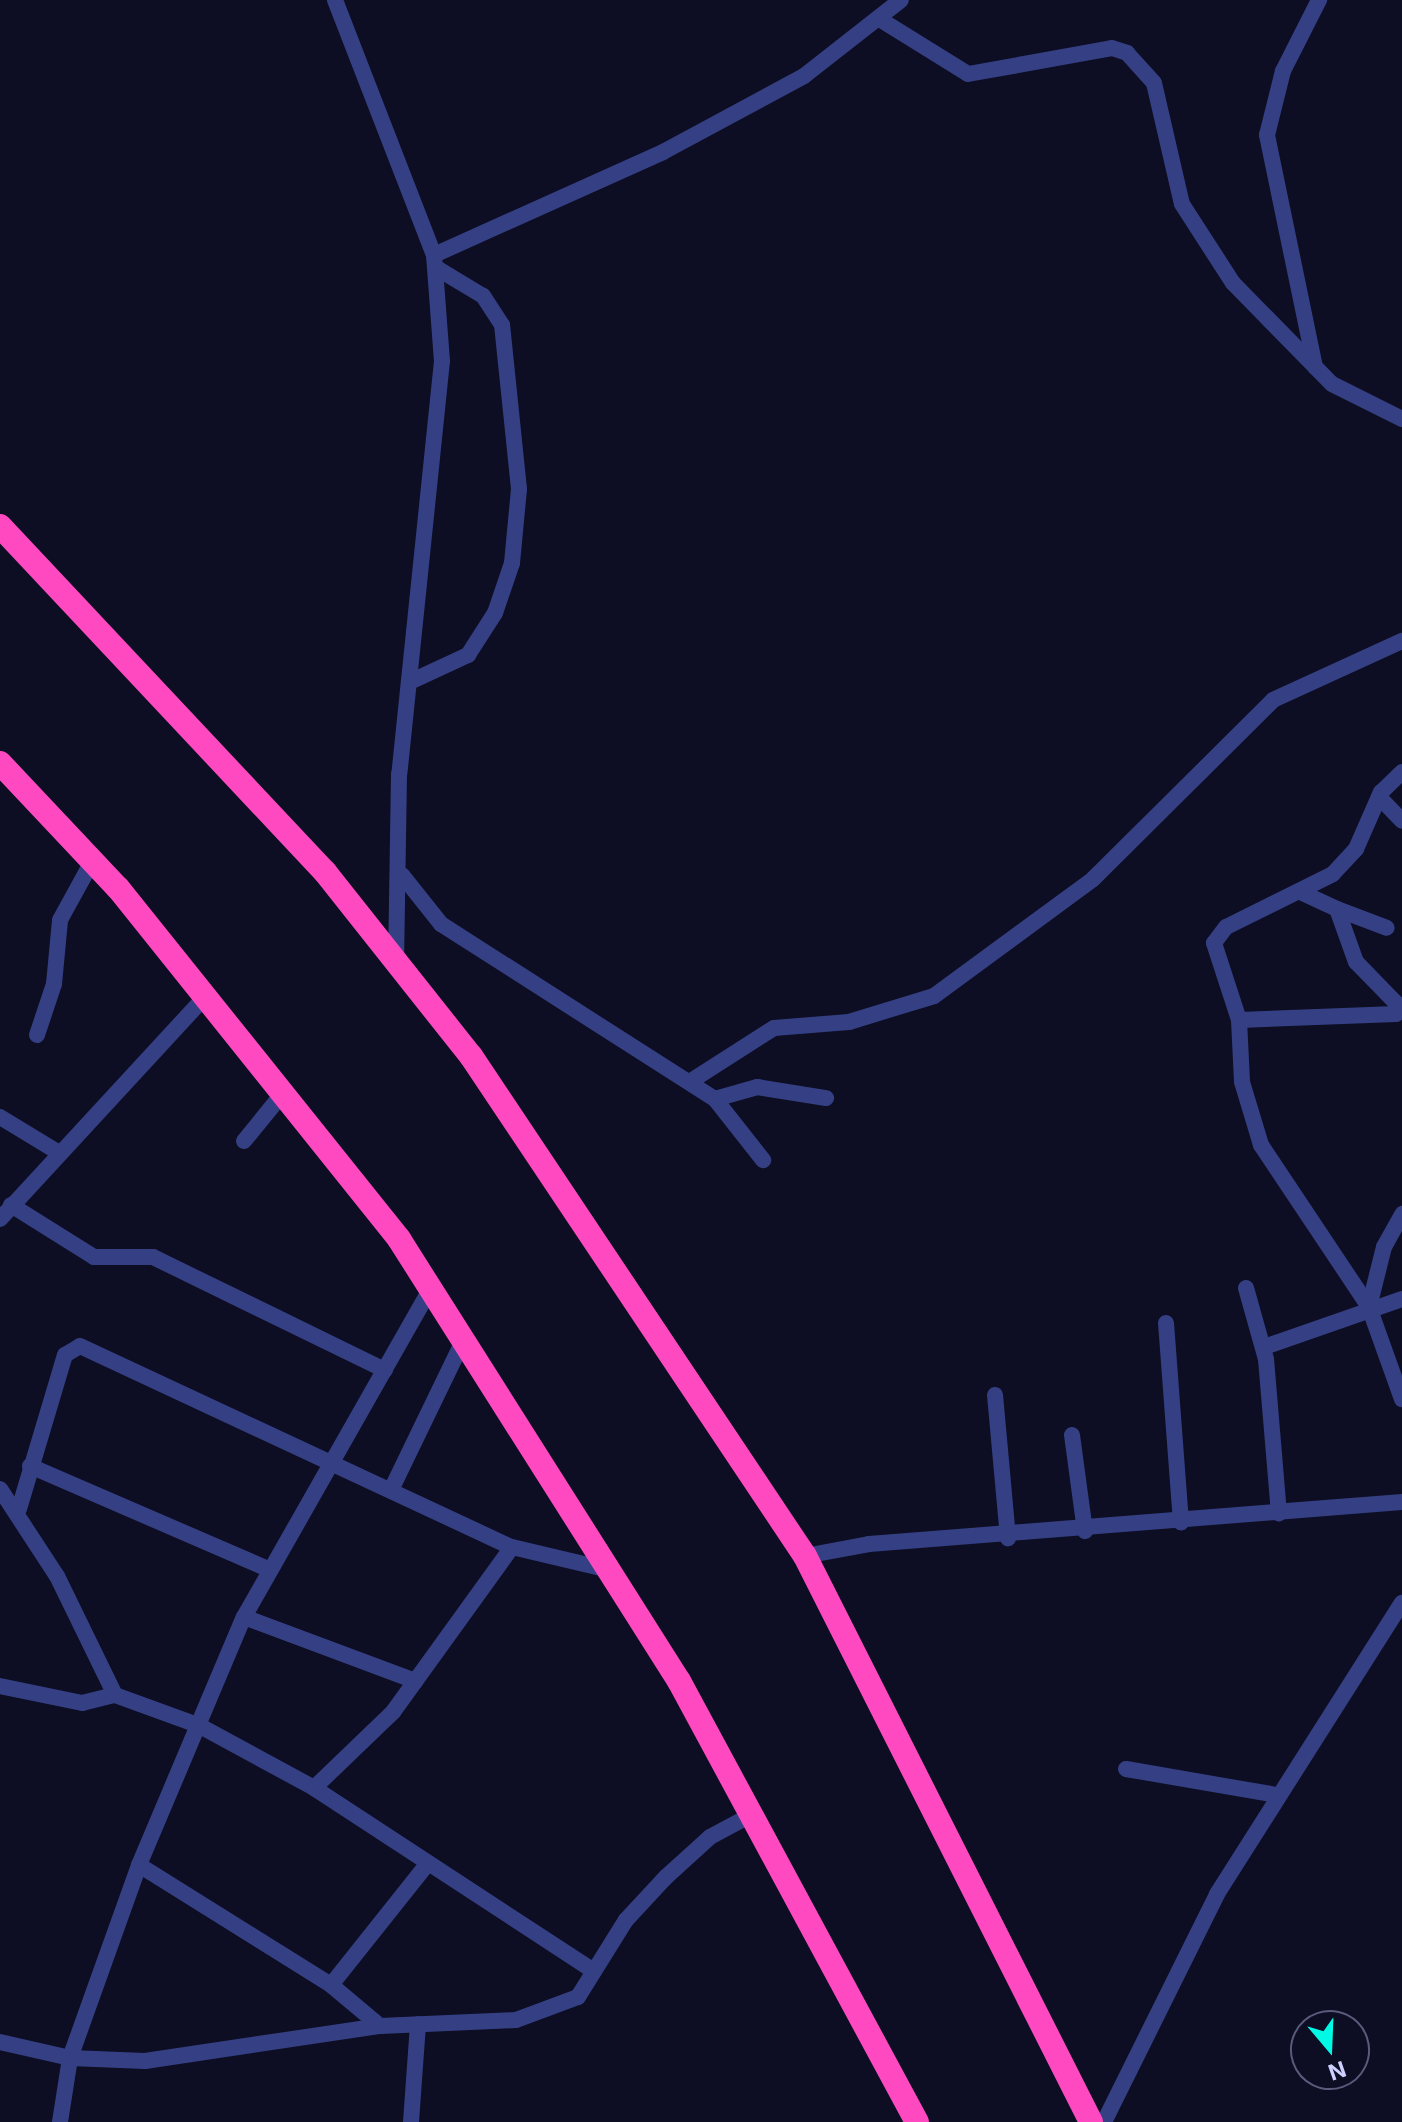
<!DOCTYPE html>
<html>
<head>
<meta charset="utf-8">
<style>
	body { margin:0 }
	#map { position:relative; width:1402px; height:2122px; overflow:hidden; background:#0d0d23; font-family:Inter,sans-serif }
	div>[style] { position:absolute }
	.street>* { height:16px; margin:-8px; padding:0 8px; transform-origin:8px; border-radius:8px; background:#354084 }
	.highway>* { height:24px; margin:-12px; padding:0 12px; transform-origin:12px; border-radius:12px; background:#ff49c1 }
	span { translate:-50% -50%; white-space:nowrap; text-align:center; line-height:1.15; -webkit-text-stroke:8px #0d0d23; paint-order:stroke }
	.north { position:absolute; left:1290px; top:2010px; width:80px; height:80px; box-sizing:border-box; background:#0d0d23; border:2px solid #5a5b7b; border-radius:50%; rotate:161deg; font-size:22px; font-weight:700; line-height:32px; text-align:center; color:#ced1ff }
	.north::after { content:''; display:block; margin:auto; width:28px; height:36px; background:#00f9e5; clip-path:polygon(50% 0,100% 100%,50% 72%,0 100%) }
</style>
</head>
<body>
<div id="map">
	<div class="street">
		<div style="left:335px;top:0;width:274px;rotate:68.8deg"></div>
		<div style="left:434px;top:255px;width:106px;rotate:85.7deg"></div>
		<div style="left:442px;top:361px;width:415px;rotate:95.9deg"></div>
		<div style="left:399px;top:774px;width:188px;rotate:90.9deg"></div>
		<div style="left:881px;top:20px;width:102px;rotate:31.8deg"></div>
		<div style="left:968px;top:74px;width:146px;rotate:-10.2deg"></div>
		<div style="left:1112px;top:48px;width:16px;rotate:18deg"></div>
		<div style="left:1127px;top:53px;width:40px;rotate:48deg"></div>
		<div style="left:1154px;top:83px;width:124px;rotate:77deg"></div>
		<div style="left:1182px;top:204px;width:94px;rotate:57.2deg"></div>
		<div style="left:1233px;top:283px;width:141px;rotate:45.6deg"></div>
		<div style="left:1332px;top:384px;width:78px;rotate:26.6deg"></div>
		<div style="left:434px;top:255px;width:251px;rotate:-24.2deg"></div>
		<div style="left:663px;top:152px;width:160px;rotate:-28.3deg"></div>
		<div style="left:804px;top:76px;width:123px;rotate:-38.1deg"></div>
		<div style="left:1315px;top:367px;width:237px;rotate:-101.7deg"></div>
		<div style="left:1267px;top:135px;width:66px;rotate:-76deg"></div>
		<div style="left:1283px;top:71px;width:80px;rotate:-63.1deg"></div>
		<div style="left:414px;top:680px;width:60px;rotate:-24.8deg"></div>
		<div style="left:468px;top:655px;width:50px;rotate:-57.3deg"></div>
		<div style="left:495px;top:613px;width:53px;rotate:-71.2deg"></div>
		<div style="left:512px;top:563px;width:74px;rotate:-84.6deg"></div>
		<div style="left:519px;top:489px;width:165px;rotate:-95.9deg"></div>
		<div style="left:502px;top:325px;width:35px;rotate:-123deg"></div>
		<div style="left:483px;top:296px;width:56px;rotate:-148.9deg"></div>
		<div style="left:1402px;top:772px;width:29px;rotate:136deg"></div>
		<div style="left:1381px;top:792px;width:62px;rotate:113.7deg"></div>
		<div style="left:1356px;top:849px;width:34px;rotate:133deg"></div>
		<div style="left:1333px;top:874px;width:119px;rotate:153.6deg"></div>
		<div style="left:1226px;top:927px;width:20px;rotate:127deg"></div>
		<div style="left:1214px;top:943px;width:81px;rotate:72deg"></div>
		<div style="left:1239px;top:1020px;width:62px;rotate:87.2deg"></div>
		<div style="left:1242px;top:1082px;width:66px;rotate:73.2deg"></div>
		<div style="left:1261px;top:1145px;width:195px;rotate:56.3deg"></div>
		<div style="left:1369px;top:1307px;width:98px;rotate:70.3deg"></div>
		<div style="left:1379px;top:797px;width:33px;rotate:46deg"></div>
		<div style="left:402px;top:875px;width:63px;rotate:51.5deg"></div>
		<div style="left:441px;top:924px;width:325px;rotate:32.6deg"></div>
		<div style="left:715px;top:1099px;width:78px;rotate:51.8deg"></div>
		<div style="left:1337px;top:909px;width:53px;rotate:20.8deg"></div>
		<div style="left:1239px;top:1020px;width:157px;rotate:-2.2deg"></div>
		<div style="left:1396px;top:1014px;width:11px;rotate:-90deg"></div>
		<div style="left:1396px;top:1003px;width:57px;rotate:-134.3deg"></div>
		<div style="left:1356px;top:962px;width:56px;rotate:-109.7deg"></div>
		<div style="left:1337px;top:909px;width:38px;rotate:-155deg"></div>
		<div style="left:37px;top:1035px;width:54px;rotate:-71.6deg"></div>
		<div style="left:54px;top:984px;width:64px;rotate:-84.6deg"></div>
		<div style="left:60px;top:920px;width:68px;rotate:-61.2deg"></div>
		<div style="left:691px;top:1081px;width:98px;rotate:-32.6deg"></div>
		<div style="left:774px;top:1028px;width:75px;rotate:-4.6deg"></div>
		<div style="left:849px;top:1022px;width:89px;rotate:-17deg"></div>
		<div style="left:934px;top:996px;width:197px;rotate:-36.3deg"></div>
		<div style="left:1093px;top:879px;width:254px;rotate:-44.8deg"></div>
		<div style="left:1273px;top:700px;width:142px;rotate:-24.6deg"></div>
		<div style="left:715px;top:1099px;width:44px;rotate:-15.9deg"></div>
		<div style="left:757px;top:1087px;width:70px;rotate:9.1deg"></div>
		<div style="left:0;top:1117px;width:66px;rotate:31.3deg"></div>
		<div style="left:244px;top:1141px;width:63px;rotate:-50.8deg"></div>
		<div style="left:11px;top:1205px;width:98px;rotate:32.1deg"></div>
		<div style="left:94px;top:1257px;width:59px"></div>
		<div style="left:153px;top:1257px;width:258px;rotate:26deg"></div>
		<div style="left:0;top:1219px;width:305px;rotate:-47.3deg"></div>
		<div style="left:1246px;top:1288px;width:74px;rotate:74.3deg"></div>
		<div style="left:1266px;top:1359px;width:155px;rotate:85.2deg"></div>
		<div style="left:1369px;top:1307px;width:62px;rotate:-76deg"></div>
		<div style="left:1384px;top:1247px;width:38px;rotate:-61deg"></div>
		<div style="left:1166px;top:1323px;width:200px;rotate:85.7deg"></div>
		<div style="left:1264px;top:1347px;width:146px;rotate:-19.2deg"></div>
		<div style="left:995px;top:1395px;width:144px;rotate:84.8deg"></div>
		<div style="left:1072px;top:1435px;width:97px;rotate:82.3deg"></div>
		<div style="left:30px;top:1466px;width:259px;rotate:23.4deg"></div>
		<div style="left:392px;top:1488px;width:163px;rotate:-64.2deg"></div>
		<div style="left:0;top:1489px;width:104px;rotate:56.8deg"></div>
		<div style="left:57px;top:1576px;width:132px;rotate:64deg"></div>
		<div style="left:19px;top:1509px;width:161px;rotate:-73.4deg"></div>
		<div style="left:65px;top:1355px;width:17px;rotate:-31deg"></div>
		<div style="left:80px;top:1346px;width:476px;rotate:25deg"></div>
		<div style="left:512px;top:1547px;width:100px;rotate:13.3deg"></div>
		<div style="left:805px;top:1556px;width:65px;rotate:-10.6deg"></div>
		<div style="left:869px;top:1544px;width:535px;rotate:-4.51deg"></div>
		<div style="left:244px;top:1617px;width:183px;rotate:20.5deg"></div>
		<div style="left:0;top:1686px;width:84px;rotate:11.7deg"></div>
		<div style="left:82px;top:1703px;width:34px;rotate:-14deg"></div>
		<div style="left:115px;top:1695px;width:90px;rotate:20deg"></div>
		<div style="left:200px;top:1726px;width:130px;rotate:28.5deg"></div>
		<div style="left:314px;top:1788px;width:332px;rotate:33.2deg"></div>
		<div style="left:1126px;top:1769px;width:153px;rotate:9.8deg"></div>
		<div style="left:314px;top:1788px;width:110px;rotate:-43.9deg"></div>
		<div style="left:393px;top:1712px;width:203px;rotate:-54.2deg"></div>
		<div style="left:139px;top:1865px;width:226px;rotate:32deg"></div>
		<div style="left:331px;top:1985px;width:64px;rotate:39.9deg"></div>
		<div style="left:380px;top:2026px;width:136px;rotate:-2.5deg"></div>
		<div style="left:516px;top:2020px;width:66px;rotate:-20.4deg"></div>
		<div style="left:578px;top:1997px;width:91px;rotate:-58.1deg"></div>
		<div style="left:626px;top:1920px;width:59px;rotate:-47.1deg"></div>
		<div style="left:666px;top:1877px;width:59px;rotate:-42.3deg"></div>
		<div style="left:710px;top:1837px;width:47px;rotate:-28.2deg"></div>
		<div style="left:331px;top:1985px;width:156px;rotate:-51.5deg"></div>
		<div style="left:0;top:2042px;width:72px;rotate:12.9deg"></div>
		<div style="left:70px;top:2058px;width:75px;rotate:2.3deg"></div>
		<div style="left:145px;top:2061px;width:238px;rotate:-8.5deg"></div>
		<div style="left:60px;top:2122px;width:65px;rotate:-81.1deg"></div>
		<div style="left:70px;top:2058px;width:205px;rotate:-70.3deg"></div>
		<div style="left:139px;top:1865px;width:269px;rotate:-67.1deg"></div>
		<div style="left:244px;top:1617px;width:378px;rotate:-60.4deg"></div>
		<div style="left:411px;top:2122px;width:98px;rotate:-85.9deg"></div>
		<div style="left:1104px;top:2122px;width:254px;rotate:-63.6deg"></div>
		<div style="left:1217px;top:1894px;width:345px;rotate:-57.6deg"></div>
	</div>
	<div class="highway">
		<div style="left:0;top:526px;width:475px;rotate:46.8deg"></div>
		<div style="left:325px;top:872px;width:235px;rotate:51.6deg"></div>
		<div style="left:471px;top:1056px;width:601px;rotate:56.26deg"></div>
		<div style="left:805px;top:1556px;width:634px;rotate:63.19deg"></div>
		<div style="left:0;top:763px;width:172px;rotate:46.7deg"></div>
		<div style="left:118px;top:888px;width:450px;rotate:51.3deg"></div>
		<div style="left:399px;top:1239px;width:523px;rotate:57.65deg"></div>
		<div style="left:679px;top:1681px;width:501px;rotate:61.65deg"></div>
	</div>
	<div class="north">N</div>
</div>
</body>
</html>
